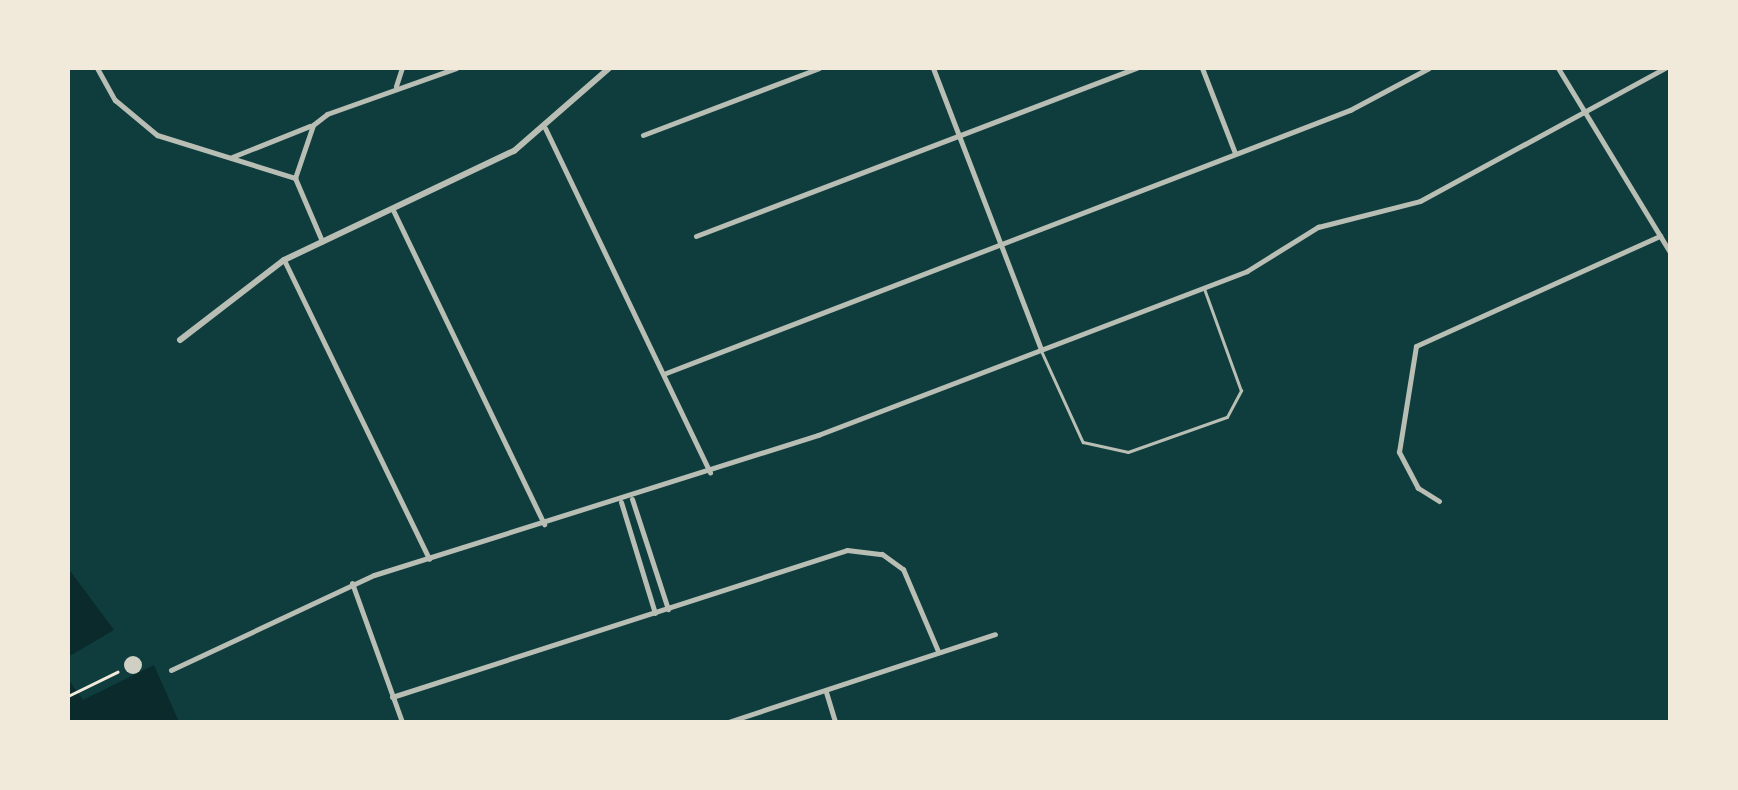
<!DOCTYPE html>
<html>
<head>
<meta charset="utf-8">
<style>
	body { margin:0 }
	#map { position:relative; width:1738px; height:790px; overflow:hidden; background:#0f3d3e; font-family:Mulish,sans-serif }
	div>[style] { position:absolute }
	.water>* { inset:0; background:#0a2a2b }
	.building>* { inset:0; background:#cfcfc3 }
	.round { border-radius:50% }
	.path>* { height:2.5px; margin:-1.25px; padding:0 1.25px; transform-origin:1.25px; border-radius:1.25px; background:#f1e9da }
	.service>* { height:2.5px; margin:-1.25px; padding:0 1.25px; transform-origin:1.25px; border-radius:1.25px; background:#b8beb3 }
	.minor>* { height:5px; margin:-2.5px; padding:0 2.5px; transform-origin:2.5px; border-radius:2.5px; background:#b8beb3 }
	.tertiary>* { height:6px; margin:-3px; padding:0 3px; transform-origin:3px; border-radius:3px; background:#b8beb3 }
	span { translate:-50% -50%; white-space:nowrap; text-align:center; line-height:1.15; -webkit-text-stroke:10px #f1e9da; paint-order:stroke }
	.frame { position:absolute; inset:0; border:70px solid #f1e9da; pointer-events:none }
</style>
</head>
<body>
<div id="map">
	<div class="water">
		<div style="clip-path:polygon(68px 568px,114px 630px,68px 657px)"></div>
		<div style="clip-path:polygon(154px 665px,179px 722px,68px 722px,68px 679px,83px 700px)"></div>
	</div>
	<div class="building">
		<div class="round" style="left:124px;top:656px;width:18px;height:18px"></div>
	</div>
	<div class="path">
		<div style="left:68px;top:696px;width:55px;rotate:-26.1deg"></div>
	</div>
	<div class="service">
		<div style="left:1042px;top:352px;width:99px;rotate:65.5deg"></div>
		<div style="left:1083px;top:442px;width:46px;rotate:12.5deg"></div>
		<div style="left:1128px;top:452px;width:105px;rotate:-19.5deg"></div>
		<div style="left:1227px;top:417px;width:30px;rotate:-62deg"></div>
		<div style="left:1241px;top:391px;width:109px;rotate:-109.9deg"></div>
	</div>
	<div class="minor">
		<div style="left:97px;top:68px;width:37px;rotate:61deg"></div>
		<div style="left:115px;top:100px;width:55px;rotate:39.8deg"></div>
		<div style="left:157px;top:135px;width:145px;rotate:17.3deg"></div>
		<div style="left:295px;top:178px;width:69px;rotate:66.8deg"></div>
		<div style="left:933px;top:68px;width:301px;rotate:69deg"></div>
		<div style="left:1202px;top:68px;width:91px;rotate:68.8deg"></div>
		<div style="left:1558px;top:68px;width:215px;rotate:58.7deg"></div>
		<div style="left:396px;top:86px;width:19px;rotate:-72deg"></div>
		<div style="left:545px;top:128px;width:382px;rotate:64.4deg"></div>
		<div style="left:643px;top:135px;width:188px;rotate:-20.8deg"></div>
		<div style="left:232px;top:157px;width:84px;rotate:-21.7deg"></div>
		<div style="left:295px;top:178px;width:56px;rotate:-71.2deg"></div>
		<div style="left:313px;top:125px;width:18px;rotate:-38deg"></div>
		<div style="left:327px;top:114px;width:137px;rotate:-19.6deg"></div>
		<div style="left:392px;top:208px;width:351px;rotate:64.3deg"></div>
		<div style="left:696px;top:236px;width:472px;rotate:-20.9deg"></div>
		<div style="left:284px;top:260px;width:332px;rotate:64.1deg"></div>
		<div style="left:666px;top:373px;width:733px;rotate:-21.03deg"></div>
		<div style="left:1350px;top:110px;width:89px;rotate:-28deg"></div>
		<div style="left:632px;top:499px;width:116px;rotate:71.9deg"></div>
		<div style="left:1439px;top:501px;width:25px;rotate:-148deg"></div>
		<div style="left:1418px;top:488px;width:41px;rotate:-117.8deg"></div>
		<div style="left:1399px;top:452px;width:107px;rotate:-80.9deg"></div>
		<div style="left:1416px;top:346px;width:268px;rotate:-24.3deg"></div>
		<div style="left:621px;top:502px;width:116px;rotate:73deg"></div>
		<div style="left:352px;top:583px;width:148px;rotate:70.2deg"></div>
		<div style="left:171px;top:670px;width:224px;rotate:-25.1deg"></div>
		<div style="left:374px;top:575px;width:466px;rotate:-17.5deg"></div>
		<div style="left:818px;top:435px;width:459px;rotate:-20.9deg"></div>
		<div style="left:1247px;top:271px;width:84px;rotate:-31.8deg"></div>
		<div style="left:1318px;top:227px;width:105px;rotate:-14.3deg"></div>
		<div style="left:1420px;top:201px;width:279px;rotate:-28.5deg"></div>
		<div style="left:826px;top:692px;width:31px;rotate:73deg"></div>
		<div style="left:392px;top:697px;width:478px;rotate:-17.9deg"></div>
		<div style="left:847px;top:550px;width:35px;rotate:7deg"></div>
		<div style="left:882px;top:554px;width:26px;rotate:36deg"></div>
		<div style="left:903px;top:569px;width:89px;rotate:66.9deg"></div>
		<div style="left:728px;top:722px;width:281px;rotate:-18.2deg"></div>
	</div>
	<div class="tertiary">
		<div style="left:180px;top:340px;width:131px;rotate:-37.6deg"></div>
		<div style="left:284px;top:260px;width:255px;rotate:-25.4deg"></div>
		<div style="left:514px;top:151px;width:126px;rotate:-41.1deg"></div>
	</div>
	<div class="frame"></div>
</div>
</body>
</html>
